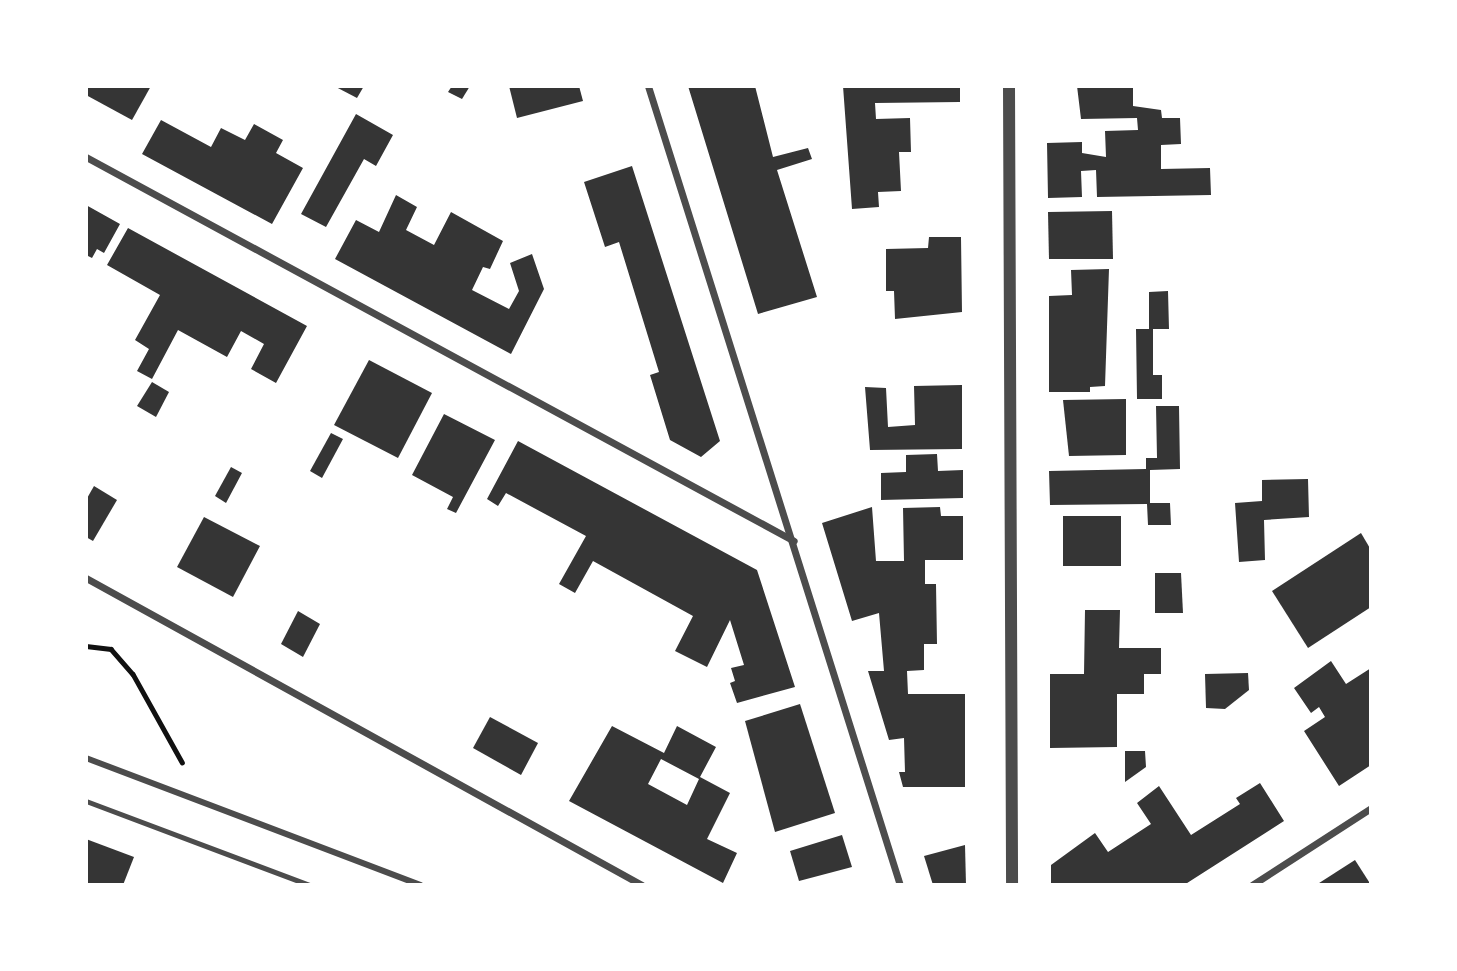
<!DOCTYPE html>
<html>
<head>
<meta charset="utf-8">
<style>
	body { margin:0 }
	#map { position:relative; width:1457px; height:971px; overflow:hidden; background:#fff; font-family:Barlow,sans-serif }
	div>[style] { position:absolute }
	.building>* { inset:0; background:#353535 }
	.path>* { height:4.5px; margin:-2.25px; padding:0 2.25px; transform-origin:2.25px; border-radius:2.25px; background:#111 }
	.service>* { height:5px; margin:-2.5px; padding:0 2.5px; transform-origin:2.5px; border-radius:2.5px; background:#4c4c4c }
	.pedestrian>* { height:6px; margin:-3px; padding:0 3px; transform-origin:3px; border-radius:3px; background:#4c4c4c }
	.minor>* { height:7px; margin:-3.5px; padding:0 3.5px; transform-origin:3.5px; border-radius:3.5px; background:#4c4c4c }
	.tertiary>* { height:12px; margin:-6px; padding:0 6px; transform-origin:6px; border-radius:6px; background:#4c4c4c }
	span { translate:-50% -50%; white-space:nowrap; text-align:center; line-height:1.15; -webkit-text-stroke:5px #fff; paint-order:stroke }
	.frame { position:absolute; inset:0; border:88px solid #fff; pointer-events:none }
</style>
</head>
<body>
<div id="map">
	<div class="building">
		<div style="clip-path:polygon(86px 86px,151px 86px,132px 120px,86px 95px)"></div>
		<div style="clip-path:polygon(334px 86px,364px 86px,357px 98px)"></div>
		<div style="clip-path:polygon(452px 86px,470px 86px,462px 99px,448px 92px)"></div>
		<div style="clip-path:polygon(509px 86px,579px 86px,583px 101px,517px 118px)"></div>
		<div style="clip-path:polygon(688px 86px,755px 86px,773px 157px,808px 148px,812px 159px,777px 170px,817px 297px,758px 314px)"></div>
		<div style="clip-path:polygon(843px 86px,960px 86px,960px 102px,875px 103px,876px 119px,910px 118px,911px 152px,899px 152px,901px 191px,878px 192px,879px 207px,852px 209px)"></div>
		<div style="clip-path:polygon(1077px 86px,1133px 86px,1133px 106px,1161px 110px,1162px 118px,1180px 118px,1181px 144px,1161px 145px,1161px 169px,1210px 168px,1211px 195px,1097px 197px,1096px 170px,1081px 171px,1082px 197px,1048px 198px,1047px 143px,1082px 142px,1082px 153px,1106px 157px,1105px 131px,1138px 130px,1137px 118px,1081px 119px)"></div>
		<div style="clip-path:polygon(356px 114px,393px 135px,376px 166px,364px 159px,326px 227px,301px 214px)"></div>
		<div style="clip-path:polygon(161px 120px,211px 147px,221px 128px,245px 140px,254px 124px,283px 140px,276px 153px,303px 168px,272px 224px,142px 154px)"></div>
		<div style="clip-path:polygon(632px 166px,720px 441px,701px 457px,670px 440px,650px 375px,659px 372px,619px 242px,605px 247px,584px 182px)"></div>
		<div style="clip-path:polygon(396px 195px,417px 207px,406px 230px,434px 245px,451px 212px,503px 241px,490px 269px,483px 267px,472px 290px,509px 309px,519px 291px,510px 263px,532px 254px,544px 289px,511px 354px,335px 259px,356px 220px,379px 232px)"></div>
		<div style="clip-path:polygon(86px 205px,120px 224px,104px 253px,97px 249px,92px 258px,86px 255px)"></div>
		<div style="clip-path:polygon(1112px 211px,1113px 259px,1049px 259px,1048px 212px)"></div>
		<div style="clip-path:polygon(128px 228px,307px 326px,276px 383px,251px 369px,264px 344px,241px 331px,227px 357px,178px 330px,152px 379px,137px 371px,149px 349px,135px 340px,160px 295px,107px 265px)"></div>
		<div style="clip-path:polygon(929px 237px,961px 237px,962px 312px,895px 319px,894px 291px,886px 291px,886px 249px,928px 248px)"></div>
		<div style="clip-path:polygon(1109px 269px,1105px 386px,1090px 387px,1090px 392px,1049px 392px,1049px 296px,1072px 295px,1071px 270px)"></div>
		<div style="clip-path:polygon(1168px 291px,1169px 329px,1153px 329px,1153px 375px,1162px 375px,1162px 399px,1137px 399px,1136px 329px,1149px 329px,1149px 292px)"></div>
		<div style="clip-path:polygon(369px 360px,432px 393px,398px 458px,334px 425px)"></div>
		<div style="clip-path:polygon(152px 382px,169px 392px,156px 417px,137px 406px)"></div>
		<div style="clip-path:polygon(962px 385px,962px 449px,870px 450px,865px 387px,886px 388px,888px 427px,915px 425px,914px 386px)"></div>
		<div style="clip-path:polygon(1126px 399px,1126px 455px,1069px 456px,1063px 400px)"></div>
		<div style="clip-path:polygon(1156px 406px,1179px 406px,1180px 469px,1150px 470px,1150px 503px,1170px 503px,1171px 525px,1148px 525px,1147px 504px,1050px 505px,1049px 471px,1146px 469px,1146px 458px,1157px 458px)"></div>
		<div style="clip-path:polygon(444px 414px,495px 440px,456px 513px,447px 509px,453px 497px,412px 475px)"></div>
		<div style="clip-path:polygon(331px 433px,343px 439px,322px 478px,310px 471px)"></div>
		<div style="clip-path:polygon(518px 441px,757px 570px,795px 687px,737px 703px,730px 683px,735px 681px,731px 668px,744px 665px,730px 620px,707px 667px,675px 651px,693px 616px,593px 561px,575px 593px,559px 584px,586px 536px,506px 493px,498px 506px,487px 499px)"></div>
		<div style="clip-path:polygon(937px 454px,938px 471px,963px 470px,963px 498px,881px 500px,881px 473px,906px 472px,906px 455px)"></div>
		<div style="clip-path:polygon(231px 467px,242px 473px,226px 503px,215px 496px)"></div>
		<div style="clip-path:polygon(1308px 479px,1309px 517px,1264px 520px,1265px 560px,1239px 562px,1235px 503px,1262px 501px,1262px 480px)"></div>
		<div style="clip-path:polygon(94px 486px,117px 500px,93px 541px,86px 537px,86px 500px)"></div>
		<div style="clip-path:polygon(872px 507px,876px 561px,904px 561px,903px 508px,940px 507px,941px 516px,963px 516px,963px 560px,925px 560px,925px 584px,936px 584px,937px 644px,924px 644px,924px 670px,907px 671px,908px 694px,965px 694px,965px 787px,903px 787px,899px 772px,905px 772px,904px 738px,889px 740px,868px 671px,884px 671px,879px 613px,852px 621px,822px 523px)"></div>
		<div style="clip-path:polygon(1063px 516px,1121px 516px,1121px 566px,1063px 566px)"></div>
		<div style="clip-path:polygon(204px 517px,260px 546px,233px 597px,177px 567px)"></div>
		<div style="clip-path:polygon(1361px 533px,1371px 550px,1371px 607px,1308px 648px,1272px 591px)"></div>
		<div style="clip-path:polygon(1155px 573px,1181px 573px,1183px 613px,1155px 613px)"></div>
		<div style="clip-path:polygon(1085px 610px,1120px 610px,1119px 648px,1161px 648px,1161px 674px,1144px 674px,1144px 694px,1117px 694px,1117px 747px,1050px 748px,1050px 674px,1084px 674px)"></div>
		<div style="clip-path:polygon(298px 611px,320px 624px,303px 657px,281px 644px)"></div>
		<div style="clip-path:polygon(1331px 661px,1346px 684px,1371px 668px,1371px 765px,1339px 786px,1304px 731px,1325px 717px,1319px 707px,1311px 713px,1294px 688px)"></div>
		<div style="clip-path:polygon(1248px 673px,1249px 690px,1225px 709px,1206px 708px,1205px 674px)"></div>
		<div style="clip-path:polygon(800px 704px,835px 813px,775px 832px,745px 721px)"></div>
		<div style="clip-path:polygon(490px 717px,538px 743px,521px 775px,473px 748px)"></div>
		<div style="clip-path:polygon(evenodd,612px 726px,664px 753px,677px 726px,716px 747px,700px 777px,730px 793px,707px 839px,737px 853px,723px 883px,569px 801px,612px 726px,661px 759px,699px 779px,687px 805px,648px 784px,661px 759px)"></div>
		<div style="clip-path:polygon(1125px 751px,1145px 751px,1146px 767px,1125px 782px)"></div>
		<div style="clip-path:polygon(1260px 783px,1284px 821px,1184px 885px,1051px 885px,1051px 865px,1095px 833px,1108px 852px,1151px 824px,1137px 803px,1159px 786px,1191px 835px,1240px 804px,1236px 798px)"></div>
		<div style="clip-path:polygon(842px 835px,852px 867px,799px 881px,790px 851px)"></div>
		<div style="clip-path:polygon(86px 839px,134px 857px,123px 885px,86px 885px)"></div>
		<div style="clip-path:polygon(965px 845px,966px 885px,933px 885px,924px 856px)"></div>
		<div style="clip-path:polygon(1355px 860px,1371px 885px,1316px 885px)"></div>
	</div>
	<div class="path">
		<div style="left:86px;top:646px;width:25px;rotate:7deg"></div>
		<div style="left:111px;top:649px;width:33px;rotate:49deg"></div>
		<div style="left:133px;top:674px;width:101px;rotate:60.9deg"></div>
	</div>
	<div class="service">
		<div style="left:86px;top:801px;width:239px;rotate:20.6deg"></div>
	</div>
	<div class="pedestrian">
		<div style="left:86px;top:758px;width:358px;rotate:20.8deg"></div>
	</div>
	<div class="minor">
		<div style="left:648px;top:86px;width:838px;rotate:72.5deg"></div>
		<div style="left:86px;top:157px;width:805px;rotate:28.47deg"></div>
		<div style="left:86px;top:578px;width:635px;rotate:28.91deg"></div>
		<div style="left:1252px;top:885px;width:142px;rotate:-32.9deg"></div>
	</div>
	<div class="tertiary">
		<div style="left:1009px;top:86px;width:799px;rotate:89.78deg"></div>
	</div>
	<div class="frame"></div>
</div>
</body>
</html>
